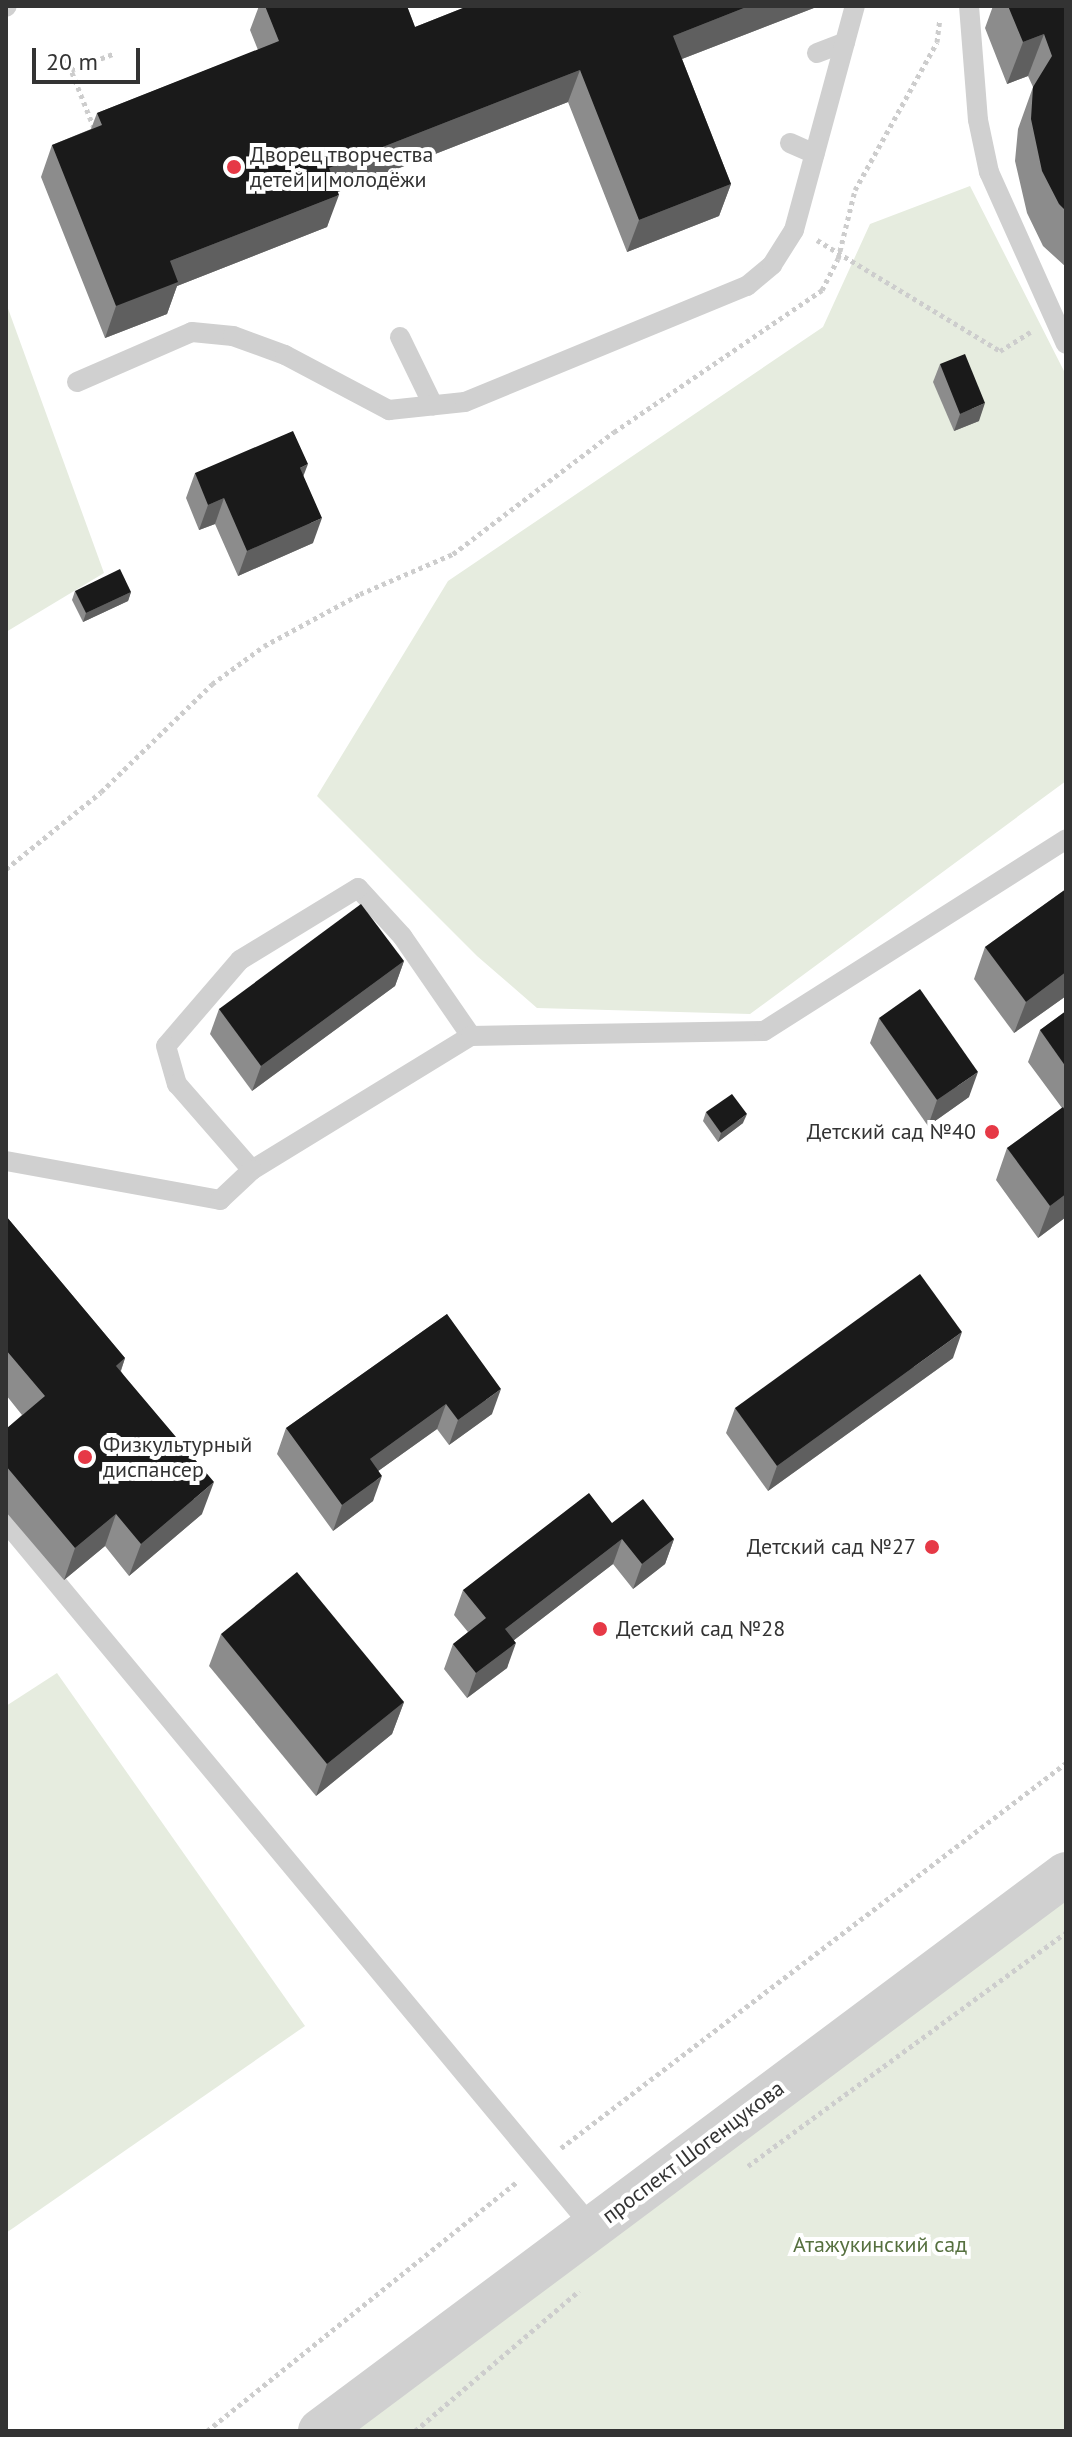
<!DOCTYPE html>
<html>
<head>
<meta charset="utf-8">
<style>
	body { margin:0 }
	#map { position:relative; width:1072px; height:2437px; overflow:hidden; background:#fff; font-family:"PT Sans",sans-serif }
	div>[style] { position:absolute }
	.green>* { inset:0; background:#e6ecdf }
	.path>* { height:5px; margin-top:-2.5px; transform-origin:0; background:repeating-linear-gradient(90deg,#cdcdcd 0 4px,transparent 0 8px) }
	.service>* { height:20px; margin:-10px; padding:0 10px; transform-origin:10px; border-radius:10px; background:#d0d0d0 }
	.tertiary>* { height:44px; margin:-22px; padding:0 22px; transform-origin:22px; border-radius:22px; background:#d0d0d0 }
	.wall>* { inset:0; background:#8c8c8c }
	.shaded-wall>* { inset:0; background:#5f5f5f }
	.building>* { inset:0; background:#1a1a1a }
	.dots>* { width:22px; height:22px; translate:-50% -50%; box-sizing:border-box; border:4px solid #fff; border-radius:50% }
	span { translate:-50% -50%; white-space:nowrap; text-align:center; line-height:1.15; -webkit-text-stroke:8px #fff; paint-order:stroke }
	.poi-label { font-size:22px; color:#333 }
	.left { translate:0 -50%; text-align:left }
	.right { translate:-100% -50%; text-align:right }
	.street-label { font-size:22px; color:#333 }
	.park-label { font-size:22px; color:#56703f }
	.frame { position:absolute; inset:0; border:8px solid #333; pointer-events:none }
	.scale { position:absolute; left:32px; top:48px; width:108px; height:36px; box-sizing:border-box; border:4px solid #333; border-top:0; padding-left:10px; font-size:24px; line-height:28px; white-space:nowrap; color:#333; -webkit-text-stroke:6px #fff; paint-order:stroke }
</style>
</head>
<body>
<div id="map">
	<div class="green">
		<div style="clip-path:polygon(970px 186px,1066px 375px,1066px 781px,750px 1014px,537px 1008px,477px 956px,317px 796px,448px 581px,823px 327px,870px 224px)"></div>
		<div style="clip-path:polygon(6px 303px,104px 573px,6px 632px)"></div>
		<div style="clip-path:polygon(57px 1673px,305px 2026px,6px 2233px,6px 1706px)"></div>
		<div style="clip-path:polygon(1066px 1874px,1066px 2431px,320px 2431px)"></div>
	</div>
	<div class="path">
		<div style="left:66px;top:58px;width:13px;rotate:67deg"></div>
		<div style="left:94px;top:128px;width:62px;rotate:-111.6deg"></div>
		<div style="left:71px;top:70px;width:45px;rotate:-20.9deg"></div>
		<div style="left:817px;top:240px;width:214px;rotate:31.2deg"></div>
		<div style="left:1000px;top:351px;width:36px;rotate:-32deg"></div>
		<div style="left:6px;top:869px;width:122px;rotate:-39deg"></div>
		<div style="left:101px;top:792px;width:155px;rotate:-44.2deg"></div>
		<div style="left:212px;top:684px;width:64px;rotate:-36.2deg"></div>
		<div style="left:264px;top:646px;width:109px;rotate:-28.4deg"></div>
		<div style="left:360px;top:594px;width:101px;rotate:-23.3deg"></div>
		<div style="left:453px;top:554px;width:202px;rotate:-37.2deg"></div>
		<div style="left:614px;top:432px;width:252px;rotate:-34.3deg"></div>
		<div style="left:822px;top:290px;width:35px;rotate:-63deg"></div>
		<div style="left:838px;top:259px;width:71px;rotate:-76.2deg"></div>
		<div style="left:855px;top:190px;width:169px;rotate:-61deg"></div>
		<div style="left:937px;top:42px;width:23px;rotate:-83deg"></div>
		<div style="left:561px;top:2148px;width:635px;rotate:-37.32deg"></div>
		<div style="left:748px;top:2166px;width:395px;rotate:-36.3deg"></div>
		<div style="left:207px;top:2431px;width:399px;rotate:-38.8deg"></div>
		<div style="left:415px;top:2431px;width:216px;rotate:-40.5deg"></div>
	</div>
	<div class="service">
		<div style="left:969px;top:6px;width:114px;rotate:85.5deg"></div>
		<div style="left:978px;top:120px;width:53px;rotate:78.1deg"></div>
		<div style="left:989px;top:172px;width:188px;rotate:65.9deg"></div>
		<div style="left:6px;top:7px;width:1px;rotate:-45deg"></div>
		<div style="left:817px;top:53px;width:30px;rotate:-21deg"></div>
		<div style="left:790px;top:143px;width:27px;rotate:24deg"></div>
		<div style="left:400px;top:337px;width:76px;rotate:64.1deg"></div>
		<div style="left:77px;top:382px;width:125px;rotate:-23.5deg"></div>
		<div style="left:192px;top:332px;width:41px;rotate:5.6deg"></div>
		<div style="left:233px;top:336px;width:55px;rotate:20.1deg"></div>
		<div style="left:285px;top:355px;width:118px;rotate:27.9deg"></div>
		<div style="left:389px;top:410px;width:76px;rotate:-6deg"></div>
		<div style="left:465px;top:402px;width:305px;rotate:-22.4deg"></div>
		<div style="left:747px;top:286px;width:33px;rotate:-40deg"></div>
		<div style="left:772px;top:265px;width:41px;rotate:-57.8deg"></div>
		<div style="left:794px;top:230px;width:232px;rotate:-74.8deg"></div>
		<div style="left:471px;top:1036px;width:121px;rotate:-124.6deg"></div>
		<div style="left:402px;top:936px;width:65px;rotate:-132.5deg"></div>
		<div style="left:358px;top:888px;width:138px;rotate:148.6deg"></div>
		<div style="left:240px;top:960px;width:113px;rotate:130.7deg"></div>
		<div style="left:166px;top:1046px;width:40px;rotate:74deg"></div>
		<div style="left:177px;top:1084px;width:114px;rotate:48.9deg"></div>
		<div style="left:252px;top:1170px;width:257px;rotate:-31.5deg"></div>
		<div style="left:471px;top:1036px;width:293px;rotate:-1deg"></div>
		<div style="left:764px;top:1031px;width:358px;rotate:-32.4deg"></div>
		<div style="left:6px;top:1161px;width:218px;rotate:10.3deg"></div>
		<div style="left:220px;top:1200px;width:44px;rotate:-43.2deg"></div>
		<div style="left:6px;top:1522px;width:917px;rotate:50.27deg"></div>
	</div>
	<div class="tertiary">
		<div style="left:320px;top:2431px;width:931px;rotate:-36.75deg"></div>
	</div>
	<div class="wall">
		<div style="clip-path:polygon(259px 6px,407px 6px,415px 27px,468px 6px,819px 6px,682px 59px,731px 184px,719px 216px,627px 252px,568px 102px,338px 192px,327px 227px,177px 286px,167px 314px,105px 338px,41px 177px,52px 145px,91px 129px,97px 113px,258px 50px,250px 30px)"></div>
		<div style="clip-path:polygon(993px 6px,1066px 6px,1066px 267px,1043px 246px,1027px 213px,1015px 161px,1018px 129px,1033px 87px,1028px 76px,1007px 84px,985px 28px)"></div>
		<div style="clip-path:polygon(940px 364px,979px 421px,954px 431px,933px 382px)"></div>
		<div style="clip-path:polygon(195px 473px,303px 476px,313px 543px,238px 576px,215px 524px,199px 530px,186px 498px)"></div>
		<div style="clip-path:polygon(75px 591px,131px 592px,128px 601px,83px 622px,72px 600px)"></div>
		<div style="clip-path:polygon(1066px 889px,1066px 996px,1014px 1033px,974px 979px,985px 947px)"></div>
		<div style="clip-path:polygon(404px 961px,395px 986px,252px 1091px,210px 1034px,219px 1009px)"></div>
		<div style="clip-path:polygon(1066px 1011px,1066px 1217px,1038px 1238px,996px 1180px,1007px 1148px,1062px 1108px,1028px 1062px,1040px 1030px)"></div>
		<div style="clip-path:polygon(879px 1018px,969px 1097px,928px 1126px,870px 1043px)"></div>
		<div style="clip-path:polygon(706px 1112px,743px 1123px,718px 1142px,703px 1121px)"></div>
		<div style="clip-path:polygon(6px 1216px,125px 1358px,121px 1371px,202px 1514px,129px 1576px,105px 1546px,64px 1580px,6px 1512px,6px 1429px,22px 1415px,6px 1395px)"></div>
		<div style="clip-path:polygon(447px 1314px,492px 1414px,449px 1445px,437px 1429px,378px 1471px,373px 1501px,333px 1531px,277px 1454px,286px 1428px)"></div>
		<div style="clip-path:polygon(953px 1358px,768px 1491px,726px 1433px,735px 1408px)"></div>
		<div style="clip-path:polygon(612px 1523px,674px 1539px,665px 1564px,633px 1589px,613px 1564px,514px 1640px,507px 1668px,467px 1698px,444px 1669px,453px 1644px,468px 1632px,454px 1615px,463px 1590px)"></div>
		<div style="clip-path:polygon(221px 1634px,404px 1702px,392px 1734px,316px 1796px,209px 1666px)"></div>
	</div>
	<div class="shaded-wall">
		<div style="clip-path:polygon(749px 6px,819px 6px,661px 67px,673px 36px)"></div>
		<div style="clip-path:polygon(1044px 34px,1028px 76px,1007px 84px,1023px 42px)"></div>
		<div style="clip-path:polygon(580px 70px,568px 102px,317px 200px,329px 168px)"></div>
		<div style="clip-path:polygon(731px 184px,719px 216px,627px 252px,639px 220px)"></div>
		<div style="clip-path:polygon(339px 195px,327px 227px,177px 286px,167px 314px,105px 338px,116px 306px,170px 261px)"></div>
		<div style="clip-path:polygon(985px 403px,979px 421px,954px 431px,960px 414px)"></div>
		<div style="clip-path:polygon(308px 464px,298px 490px,300px 468px)"></div>
		<div style="clip-path:polygon(224px 498px,215px 524px,199px 530px,208px 505px)"></div>
		<div style="clip-path:polygon(322px 518px,313px 543px,238px 576px,247px 551px)"></div>
		<div style="clip-path:polygon(131px 592px,128px 601px,83px 622px,86px 613px)"></div>
		<div style="clip-path:polygon(404px 961px,395px 986px,252px 1091px,261px 1066px)"></div>
		<div style="clip-path:polygon(1066px 972px,1066px 996px,1014px 1033px,1026px 1002px)"></div>
		<div style="clip-path:polygon(978px 1072px,969px 1097px,928px 1126px,937px 1100px)"></div>
		<div style="clip-path:polygon(747px 1114px,743px 1123px,718px 1142px,721px 1133px)"></div>
		<div style="clip-path:polygon(1066px 1194px,1066px 1217px,1038px 1238px,1050px 1206px)"></div>
		<div style="clip-path:polygon(962px 1332px,953px 1358px,768px 1491px,777px 1466px)"></div>
		<div style="clip-path:polygon(125px 1358px,114px 1390px,116px 1366px)"></div>
		<div style="clip-path:polygon(501px 1389px,492px 1414px,449px 1445px,458px 1420px)"></div>
		<div style="clip-path:polygon(446px 1404px,437px 1429px,360px 1484px,370px 1459px)"></div>
		<div style="clip-path:polygon(382px 1476px,373px 1501px,333px 1531px,342px 1505px)"></div>
		<div style="clip-path:polygon(214px 1482px,202px 1514px,129px 1576px,141px 1544px)"></div>
		<div style="clip-path:polygon(116px 1514px,105px 1546px,64px 1580px,75px 1548px)"></div>
		<div style="clip-path:polygon(622px 1539px,613px 1564px,496px 1654px,505px 1629px)"></div>
		<div style="clip-path:polygon(674px 1539px,665px 1564px,633px 1589px,642px 1564px)"></div>
		<div style="clip-path:polygon(516px 1643px,507px 1668px,467px 1698px,476px 1673px)"></div>
		<div style="clip-path:polygon(404px 1702px,392px 1734px,316px 1796px,327px 1764px)"></div>
	</div>
	<div class="building">
		<div style="clip-path:polygon(265px 6px,407px 6px,415px 27px,468px 6px,749px 6px,673px 36px,731px 184px,639px 220px,580px 70px,329px 168px,339px 195px,170px 261px,178px 282px,116px 306px,52px 145px,102px 125px,97px 113px,279px 41px)"></div>
		<div style="clip-path:polygon(1008px 6px,1066px 6px,1066px 211px,1059px 204px,1042px 171px,1031px 119px,1033px 87px,1052px 56px,1044px 34px,1023px 42px)"></div>
		<div style="clip-path:polygon(965px 354px,985px 403px,960px 414px,940px 364px)"></div>
		<div style="clip-path:polygon(293px 431px,308px 464px,300px 468px,322px 518px,247px 551px,224px 498px,208px 505px,195px 473px)"></div>
		<div style="clip-path:polygon(120px 569px,131px 592px,86px 613px,75px 591px)"></div>
		<div style="clip-path:polygon(1066px 889px,1066px 972px,1026px 1002px,985px 947px)"></div>
		<div style="clip-path:polygon(361px 904px,404px 961px,261px 1066px,219px 1009px)"></div>
		<div style="clip-path:polygon(920px 989px,978px 1072px,937px 1100px,879px 1018px)"></div>
		<div style="clip-path:polygon(1066px 1011px,1066px 1067px,1040px 1030px)"></div>
		<div style="clip-path:polygon(732px 1094px,747px 1114px,721px 1133px,706px 1112px)"></div>
		<div style="clip-path:polygon(1063px 1107px,1066px 1112px,1066px 1194px,1050px 1206px,1007px 1148px)"></div>
		<div style="clip-path:polygon(6px 1216px,125px 1358px,116px 1366px,214px 1482px,141px 1544px,116px 1514px,75px 1548px,6px 1466px,6px 1429px,45px 1396px,6px 1350px)"></div>
		<div style="clip-path:polygon(920px 1274px,962px 1332px,777px 1466px,735px 1408px)"></div>
		<div style="clip-path:polygon(447px 1314px,501px 1389px,458px 1420px,446px 1404px,370px 1459px,382px 1476px,342px 1505px,286px 1428px)"></div>
		<div style="clip-path:polygon(589px 1493px,612px 1523px,643px 1499px,674px 1539px,642px 1564px,622px 1539px,505px 1629px,516px 1643px,476px 1673px,453px 1644px,486px 1618px,463px 1590px)"></div>
		<div style="clip-path:polygon(297px 1572px,404px 1702px,327px 1764px,221px 1634px)"></div>
	</div>
	<div class="dots">
		<div style="left:234px;top:167px;background:#e63946"></div>
		<div style="left:992px;top:1132px;background:#e63946"></div>
		<div style="left:85px;top:1457px;background:#e63946"></div>
		<div style="left:932px;top:1547px;background:#e63946"></div>
		<div style="left:600px;top:1629px;background:#e63946"></div>
	</div>
	<div class="poi-label">
		<span class="left" style="left:250px;top:167px">Дворец творчества<br>детей и молодёжи</span>
		<span class="right" style="left:976px;top:1132px">Детский сад №40</span>
		<span class="left" style="left:103px;top:1457px">Физкультурный<br>диспансер</span>
		<span class="right" style="left:916px;top:1547px">Детский сад №27</span>
		<span class="left" style="left:616px;top:1629px">Детский сад №28</span>
	</div>
	<div class="street-label">
		<span style="left:693px;top:2152px;rotate:-37deg">проспект Шогенцукова</span>
	</div>
	<div class="park-label">
		<span style="left:880px;top:2245px">Атажукинский сад</span>
	</div>
	<div class="frame"></div>
	<div class="scale">20 m</div>
</div>
</body>
</html>
